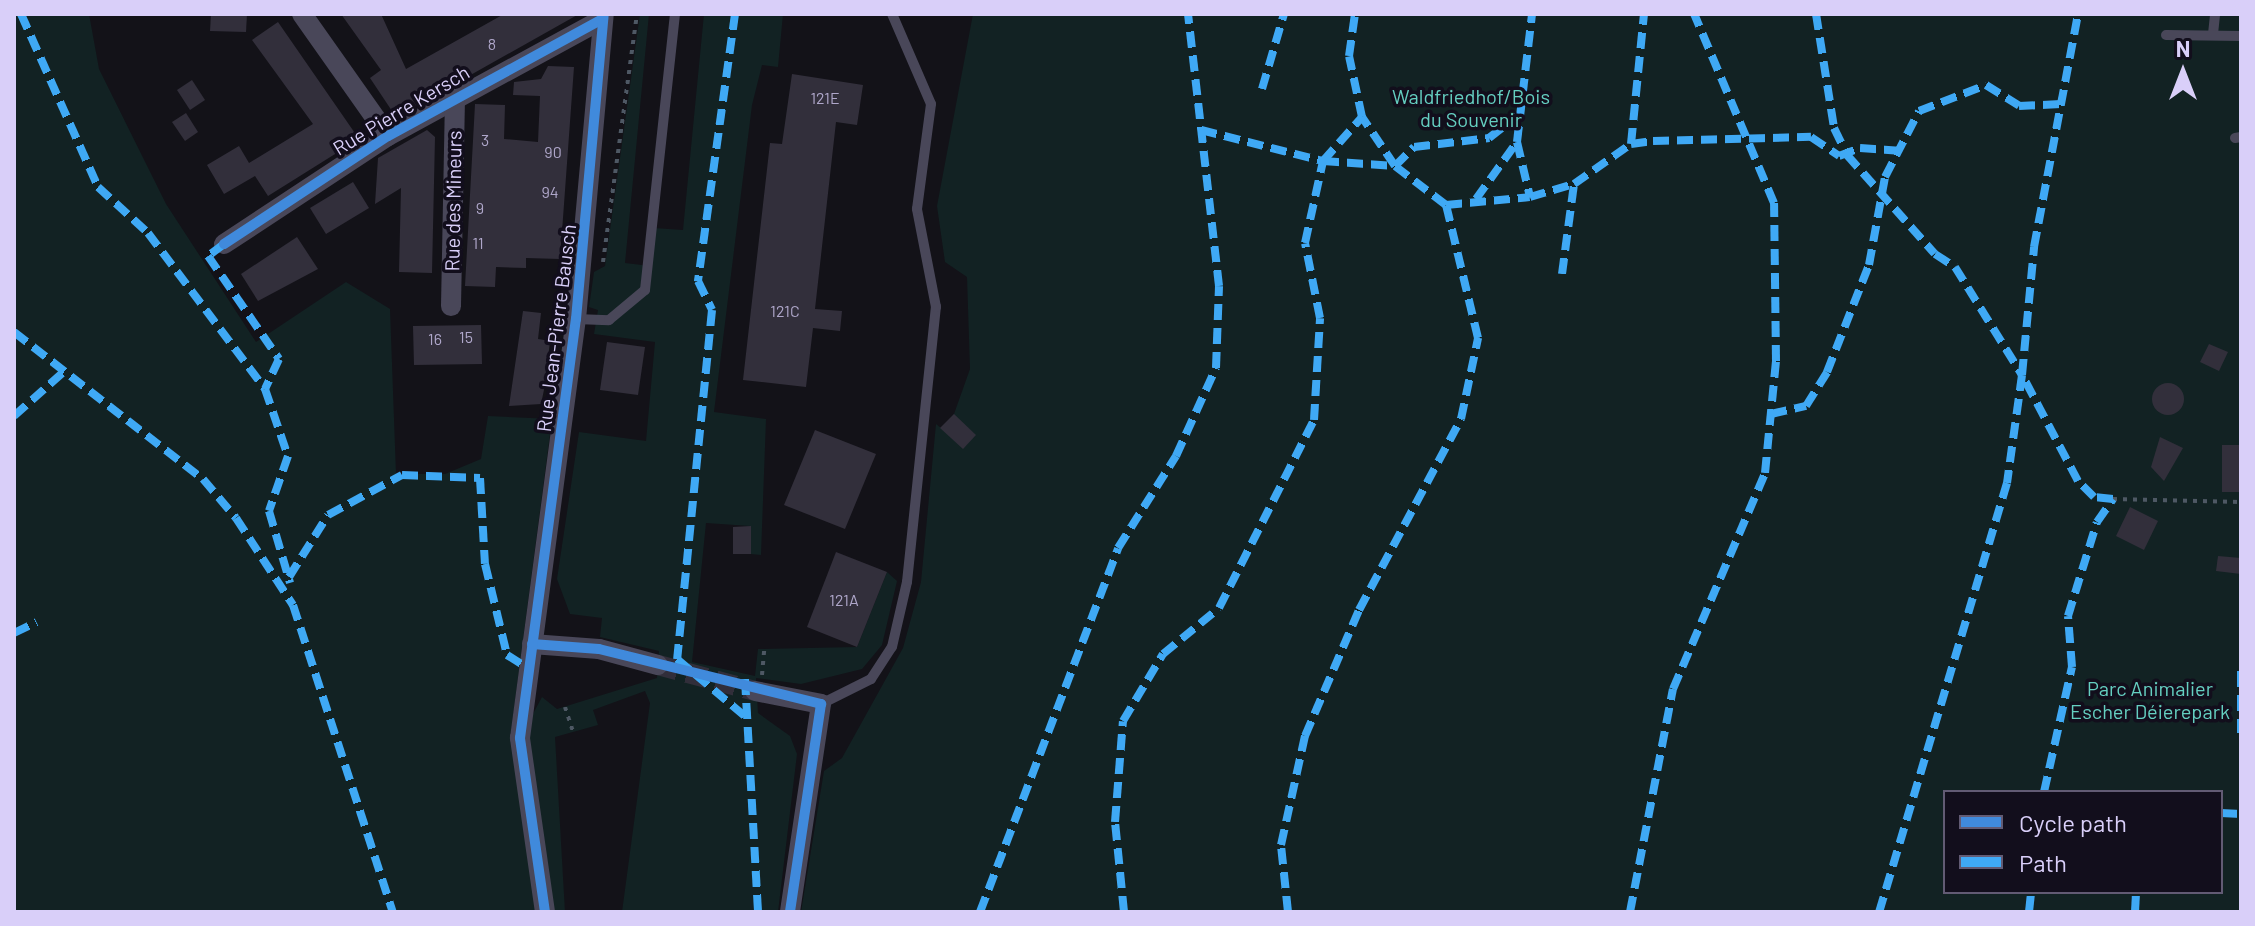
<!DOCTYPE html>
<html>
<head>
<meta charset="utf-8">
<style>
	body { margin:0 }
	#map { position:relative; width:2255px; height:926px; overflow:hidden; background:#131218; font-family:Barlow,sans-serif }
	div>[style] { position:absolute }
	.green>* { inset:0; background:#122223 }
	.building>* { inset:0; background:#322f3b }
	.round { border-radius:50% }
	.minor-tunnel>* { height:20px; margin-top:-10px; transform-origin:0; background:repeating-linear-gradient(90deg,#312e3a 0 20px,transparent 0 30px) }
	.path>* { height:4px; margin-top:-2px; transform-origin:0; background:repeating-linear-gradient(90deg,#4e5864 0 4px,transparent 0 10px) }
	.service>* { height:10px; margin:-5px; padding:0 5px; transform-origin:5px; border-radius:5px; background:#494759 }
	.minor>* { height:20px; margin:-10px; padding:0 10px; transform-origin:10px; border-radius:10px; background:#494759 }
	.quiet>* { height:8px; margin-top:-4px; transform-origin:0; background:repeating-linear-gradient(90deg,#3fa9f5 0 16px,transparent 0 24px) }
	.cycleway>* { height:10px; margin:-5px; padding:0 5px; transform-origin:5px; border-radius:5px; background:#408adc }
	span { translate:-50% -50%; white-space:nowrap; text-align:center; line-height:1.15; -webkit-text-stroke:7px #120e1c; paint-order:stroke }
	.number-label { font-size:16px; color:#afa7ca }
	.number-label span { -webkit-text-stroke-width:0 }
	.park-label { font-size:20px; color:#65cfc1 }
	.street-label { font-size:20px; color:#d9cff9 }
	.frame { position:absolute; inset:0; border:16px solid #d9cff9; pointer-events:none }
	.legend { position:absolute; left:1943px; top:790px; width:280px; height:104px; box-sizing:border-box; background:#120e1c; border:2px solid #625b74; margin:0; padding:10px 14px; list-style:none; font-size:24px; color:#d9cff9 }
	.legend li { display:flex; align-items:center; gap:16px; height:40px }
	.legend b { width:40px; border:2px solid #625b74 }
	.north { position:absolute; left:2143px; top:32px; width:80px; height:80px; -webkit-text-stroke:6px #120e1c; paint-order:stroke; rotate:0deg; font-size:22px; font-weight:700; line-height:32px; text-align:center; color:#d9cff9 }
	.north::after { content:''; display:block; margin:auto; width:28px; height:36px; background:#d9cff9; clip-path:polygon(50% 0,100% 100%,50% 72%,0 100%) }
</style>
</head>
<body>
<div id="map">
	<div class="green">
		<div style="clip-path:polygon(14px 14px,89px 14px,99px 69px,166px 204px,256px 342px,346px 282px,390px 309px,396px 474px,445px 474px,481px 459px,488px 416px,552px 419px,510px 739px,520px 738px,542px 697px,557px 709px,657px 678px,659px 651px,600px 637px,602px 618px,570px 614px,557px 579px,579px 432px,646px 441px,655px 342px,594px 334px,598px 310px,589px 307px,594px 272px,605px 266px,640px 14px,649px 14px,625px 263px,650px 266px,654px 228px,683px 230px,704px 14px,783px 14px,778px 67px,762px 65px,752px 105px,714px 412px,766px 419px,761px 555px,751px 554px,750px 526px,706px 523px,692px 662px,755px 676px,758px 649px,857px 647px,887px 572px,897px 581px,882px 645px,862px 669px,801px 684px,756px 678px,758px 713px,790px 736px,797px 754px,778px 912px,622px 912px,650px 703px,645px 691px,593px 710px,598px 725px,555px 737px,565px 912px,14px 912px)"></div>
		<div style="clip-path:polygon(evenodd,973px 14px,2241px 14px,2241px 912px,801px 912px,824px 771px,842px 758px,903px 648px,921px 582px,936px 424px,941px 428px,954px 414px,970px 369px,967px 277px,945px 262px,937px 206px,973px 14px,1945px 792px,2221px 792px,2221px 892px,1945px 892px,1945px 792px)"></div>
	</div>
	<div class="building">
		<div style="clip-path:polygon(211px 14px,247px 14px,246px 32px,210px 31px)"></div>
		<div style="clip-path:polygon(341px 14px,381px 14px,406px 69px,504px 14px,579px 14px,396px 117px,370px 78px,381px 70px)"></div>
		<div style="clip-path:polygon(278px 22px,359px 139px,268px 196px,255px 176px,224px 194px,207px 165px,239px 146px,249px 163px,313px 124px,252px 40px)"></div>
		<div style="clip-path:polygon(548px 66px,574px 67px,560px 259px,526px 258px,526px 268px,496px 267px,495px 287px,465px 286px,475px 104px,505px 105px,504px 139px,538px 142px,540px 96px,513px 95px,514px 82px,541px 79px)"></div>
		<div style="clip-path:polygon(792px 74px,863px 85px,857px 125px,836px 122px,815px 309px,842px 311px,840px 331px,813px 328px,806px 387px,743px 380px,770px 143px,782px 144px)"></div>
		<div style="clip-path:polygon(192px 80px,205px 100px,190px 110px,177px 90px)"></div>
		<div style="clip-path:polygon(186px 113px,198px 132px,185px 141px,172px 122px)"></div>
		<div style="clip-path:polygon(427px 130px,435px 137px,432px 273px,399px 272px,401px 188px,375px 204px,378px 158px)"></div>
		<div style="clip-path:polygon(353px 182px,369px 208px,326px 234px,310px 208px)"></div>
		<div style="clip-path:polygon(297px 237px,318px 269px,258px 301px,241px 274px)"></div>
		<div style="clip-path:polygon(523px 311px,541px 313px,538px 339px,550px 341px,545px 385px,541px 404px,509px 406px)"></div>
		<div style="clip-path:polygon(481px 325px,482px 364px,414px 365px,413px 326px)"></div>
		<div style="clip-path:polygon(607px 342px,645px 347px,638px 395px,600px 390px)"></div>
		<div style="clip-path:polygon(2209px 344px,2228px 352px,2219px 371px,2200px 362px)"></div>
		<div class="round" style="left:2152px;top:383px;width:32px;height:32px"></div>
		<div style="clip-path:polygon(954px 414px,976px 435px,963px 449px,940px 428px)"></div>
		<div style="clip-path:polygon(815px 430px,876px 454px,845px 529px,784px 505px)"></div>
		<div style="clip-path:polygon(2160px 437px,2183px 448px,2164px 481px,2151px 467px)"></div>
		<div style="clip-path:polygon(2222px 445px,2241px 445px,2241px 492px,2222px 492px)"></div>
		<div style="clip-path:polygon(2130px 507px,2158px 521px,2144px 550px,2116px 536px)"></div>
		<div style="clip-path:polygon(751px 526px,751px 554px,733px 554px,733px 527px)"></div>
		<div style="clip-path:polygon(836px 552px,887px 572px,857px 647px,807px 627px)"></div>
		<div style="clip-path:polygon(2218px 556px,2241px 558px,2241px 574px,2216px 571px)"></div>
	</div>
	<div class="minor-tunnel">
		<div style="left:658px;top:665px;width:100px;rotate:15deg"></div>
	</div>
	<div class="path">
		<div style="left:603px;top:262px;width:250px;rotate:-82.2deg"></div>
		<div style="left:2113px;top:499px;width:128px;rotate:1.3deg"></div>
		<div style="left:762px;top:675px;width:25px;rotate:-85deg"></div>
		<div style="left:565px;top:707px;width:29px;rotate:72deg"></div>
	</div>
	<div class="service">
		<div style="left:2213px;top:34px;width:20px;rotate:-84deg"></div>
		<div style="left:2166px;top:35px;width:75px;rotate:0.8deg"></div>
		<div style="left:2235px;top:138px;width:6px;rotate:-9deg"></div>
		<div style="left:576px;top:319px;width:33px;rotate:2deg"></div>
		<div style="left:609px;top:320px;width:47px;rotate:-39.8deg"></div>
		<div style="left:645px;top:290px;width:278px;rotate:-83.8deg"></div>
		<div style="left:821px;top:704px;width:56px;rotate:-26.6deg"></div>
		<div style="left:871px;top:679px;width:38px;rotate:-57deg"></div>
		<div style="left:892px;top:647px;width:67px;rotate:-77deg"></div>
		<div style="left:907px;top:582px;width:277px;rotate:-84deg"></div>
		<div style="left:936px;top:307px;width:100px;rotate:-101deg"></div>
		<div style="left:917px;top:209px;width:106px;rotate:-82.4deg"></div>
		<div style="left:931px;top:104px;width:98px;rotate:-113.4deg"></div>
	</div>
	<div class="minor">
		<div style="left:302px;top:14px;width:149px;rotate:54.8deg"></div>
		<div style="left:224px;top:244px;width:196px;rotate:-33.4deg"></div>
		<div style="left:388px;top:136px;width:245px;rotate:-28.6deg"></div>
		<div style="left:451px;top:306px;width:211px;rotate:-88.9deg"></div>
		<div style="left:532px;top:644px;width:67px;rotate:4.3deg"></div>
		<div style="left:599px;top:649px;width:61px;rotate:15.2deg"></div>
		<div style="left:755px;top:691px;width:67px;rotate:11.1deg"></div>
		<div style="left:821px;top:704px;width:210px;rotate:98.5deg"></div>
		<div style="left:545px;top:912px;width:176px;rotate:-98.2deg"></div>
		<div style="left:520px;top:738px;width:423px;rotate:-82.4deg"></div>
		<div style="left:576px;top:319px;width:306px;rotate:-84.8deg"></div>
	</div>
	<div class="quiet">
		<div style="left:21px;top:14px;width:189px;rotate:66deg"></div>
		<div style="left:98px;top:187px;width:68px;rotate:42.6deg"></div>
		<div style="left:148px;top:233px;width:195px;rotate:53.1deg"></div>
		<div style="left:735px;top:14px;width:270px;rotate:97.9deg"></div>
		<div style="left:698px;top:281px;width:32px;rotate:64deg"></div>
		<div style="left:712px;top:310px;width:351px;rotate:95.7deg"></div>
		<div style="left:677px;top:659px;width:92px;rotate:40.1deg"></div>
		<div style="left:1816px;top:14px;width:115px;rotate:81deg"></div>
		<div style="left:1834px;top:128px;width:30px;rotate:64deg"></div>
		<div style="left:1847px;top:155px;width:132px;rotate:48.4deg"></div>
		<div style="left:1935px;top:254px;width:24px;rotate:33deg"></div>
		<div style="left:1955px;top:267px;width:127px;rotate:58.2deg"></div>
		<div style="left:2022px;top:375px;width:109px;rotate:97.9deg"></div>
		<div style="left:2007px;top:483px;width:448px;rotate:106.6deg"></div>
		<div style="left:1262px;top:89px;width:78px;rotate:-73.7deg"></div>
		<div style="left:1201px;top:130px;width:126px;rotate:14.3deg"></div>
		<div style="left:1323px;top:161px;width:59px;rotate:-48.4deg"></div>
		<div style="left:1517px;top:142px;width:57px;rotate:76.7deg"></div>
		<div style="left:1631px;top:144px;width:131px;rotate:-84.3deg"></div>
		<div style="left:1476px;top:199px;width:70px;rotate:-54.3deg"></div>
		<div style="left:1517px;top:142px;width:129px;rotate:-83.3deg"></div>
		<div style="left:1446px;top:205px;width:84px;rotate:-5.4deg"></div>
		<div style="left:1530px;top:197px;width:46px;rotate:-16.5deg"></div>
		<div style="left:1574px;top:184px;width:70px;rotate:-35.1deg"></div>
		<div style="left:1631px;top:144px;width:22px;rotate:-8deg"></div>
		<div style="left:1653px;top:141px;width:158px;rotate:-1.5deg"></div>
		<div style="left:1811px;top:137px;width:34px;rotate:34deg"></div>
		<div style="left:1839px;top:156px;width:22px;rotate:-21deg"></div>
		<div style="left:1860px;top:148px;width:39px;rotate:4deg"></div>
		<div style="left:224px;top:244px;width:20px;rotate:143deg"></div>
		<div style="left:208px;top:256px;width:125px;rotate:55.4deg"></div>
		<div style="left:279px;top:359px;width:33px;rotate:115deg"></div>
		<div style="left:265px;top:389px;width:71px;rotate:71.1deg"></div>
		<div style="left:288px;top:456px;width:58px;rotate:109.1deg"></div>
		<div style="left:269px;top:511px;width:75px;rotate:73.7deg"></div>
		<div style="left:1562px;top:274px;width:91px;rotate:-82.4deg"></div>
		<div style="left:14px;top:332px;width:239px;rotate:37.9deg"></div>
		<div style="left:203px;top:479px;width:51px;rotate:49.8deg"></div>
		<div style="left:236px;top:518px;width:104px;rotate:56.8deg"></div>
		<div style="left:293px;top:605px;width:323px;rotate:72deg"></div>
		<div style="left:1771px;top:414px;width:36px;rotate:-13deg"></div>
		<div style="left:1806px;top:406px;width:40px;rotate:-58deg"></div>
		<div style="left:1827px;top:372px;width:115px;rotate:-68.6deg"></div>
		<div style="left:1869px;top:265px;width:89px;rotate:-79.7deg"></div>
		<div style="left:1885px;top:177px;width:74px;rotate:-62.7deg"></div>
		<div style="left:1919px;top:111px;width:72px;rotate:-21.2deg"></div>
		<div style="left:1986px;top:85px;width:39px;rotate:32deg"></div>
		<div style="left:2019px;top:106px;width:42px;rotate:-2.7deg"></div>
		<div style="left:14px;top:416px;width:71px;rotate:-41.6deg"></div>
		<div style="left:289px;top:577px;width:73px;rotate:-57.8deg"></div>
		<div style="left:328px;top:515px;width:84px;rotate:-28.4deg"></div>
		<div style="left:402px;top:475px;width:78px;rotate:2.2deg"></div>
		<div style="left:480px;top:478px;width:86px;rotate:86.7deg"></div>
		<div style="left:485px;top:564px;width:94px;rotate:76.4deg"></div>
		<div style="left:507px;top:655px;width:26px;rotate:32deg"></div>
		<div style="left:14px;top:633px;width:25px;rotate:-26deg"></div>
		<div style="left:2241px;top:671px;width:62px;rotate:90deg"></div>
		<div style="left:745px;top:679px;width:233px;rotate:86.8deg"></div>
		<div style="left:2044px;top:792px;width:128px;rotate:-77.4deg"></div>
		<div style="left:2072px;top:667px;width:51px;rotate:-94.5deg"></div>
		<div style="left:2068px;top:616px;width:98px;rotate:-72.9deg"></div>
		<div style="left:2097px;top:522px;width:28px;rotate:-55deg"></div>
		<div style="left:2113px;top:499px;width:19px;rotate:-174deg"></div>
		<div style="left:2094px;top:497px;width:23px;rotate:-135deg"></div>
		<div style="left:2078px;top:481px;width:120px;rotate:-117.8deg"></div>
		<div style="left:2022px;top:375px;width:129px;rotate:-84.6deg"></div>
		<div style="left:2034px;top:247px;width:237px;rotate:-79.3deg"></div>
		<div style="left:2221px;top:813px;width:20px;rotate:3deg"></div>
		<div style="left:980px;top:912px;width:389px;rotate:-69.2deg"></div>
		<div style="left:1118px;top:548px;width:109px;rotate:-57.8deg"></div>
		<div style="left:1176px;top:456px;width:97px;rotate:-65.6deg"></div>
		<div style="left:1216px;top:368px;width:82px;rotate:-87.9deg"></div>
		<div style="left:1219px;top:286px;width:274px;rotate:-96.5deg"></div>
		<div style="left:1124px;top:912px;width:90px;rotate:-95.7deg"></div>
		<div style="left:1115px;top:822px;width:101px;rotate:-85.5deg"></div>
		<div style="left:1123px;top:721px;width:78px;rotate:-59.2deg"></div>
		<div style="left:1163px;top:654px;width:72px;rotate:-39.4deg"></div>
		<div style="left:1219px;top:608px;width:211px;rotate:-63.2deg"></div>
		<div style="left:1314px;top:420px;width:102px;rotate:-86.6deg"></div>
		<div style="left:1320px;top:318px;width:76px;rotate:-101.3deg"></div>
		<div style="left:1305px;top:243px;width:84px;rotate:-77.6deg"></div>
		<div style="left:1323px;top:161px;width:72px;rotate:4deg"></div>
		<div style="left:1395px;top:166px;width:27px;rotate:-45deg"></div>
		<div style="left:1414px;top:147px;width:76px;rotate:-6.8deg"></div>
		<div style="left:1489px;top:138px;width:37px;rotate:-38deg"></div>
		<div style="left:1288px;top:912px;width:67px;rotate:-96deg"></div>
		<div style="left:1281px;top:845px;width:112px;rotate:-77.6deg"></div>
		<div style="left:1305px;top:736px;width:137px;rotate:-66.8deg"></div>
		<div style="left:1359px;top:610px;width:217px;rotate:-61.9deg"></div>
		<div style="left:1461px;top:419px;width:83px;rotate:-78.1deg"></div>
		<div style="left:1478px;top:338px;width:137px;rotate:-103.5deg"></div>
		<div style="left:1446px;top:205px;width:64px;rotate:-142.6deg"></div>
		<div style="left:1395px;top:166px;width:59px;rotate:-124deg"></div>
		<div style="left:1362px;top:117px;width:62px;rotate:-102deg"></div>
		<div style="left:1349px;top:56px;width:42px;rotate:-81.9deg"></div>
		<div style="left:1630px;top:912px;width:227px;rotate:-79.1deg"></div>
		<div style="left:1673px;top:689px;width:235px;rotate:-66.9deg"></div>
		<div style="left:1765px;top:473px;width:113px;rotate:-84.4deg"></div>
		<div style="left:1776px;top:361px;width:158px;rotate:-90.7deg"></div>
		<div style="left:1774px;top:203px;width:205px;rotate:-112.9deg"></div>
		<div style="left:2029px;top:912px;width:20px;rotate:-84deg"></div>
		<div style="left:2135px;top:912px;width:20px;rotate:-87deg"></div>
	</div>
	<div class="cycleway">
		<div style="left:224px;top:244px;width:196px;rotate:-33.4deg"></div>
		<div style="left:388px;top:136px;width:245px;rotate:-28.6deg"></div>
		<div style="left:532px;top:644px;width:67px;rotate:4.3deg"></div>
		<div style="left:599px;top:649px;width:229px;rotate:13.9deg"></div>
		<div style="left:821px;top:704px;width:210px;rotate:98.5deg"></div>
		<div style="left:545px;top:912px;width:176px;rotate:-98.2deg"></div>
		<div style="left:520px;top:738px;width:423px;rotate:-82.4deg"></div>
		<div style="left:576px;top:319px;width:306px;rotate:-84.8deg"></div>
	</div>
	<div class="number-label">
		<span style="left:492px;top:44px">8</span>
		<span style="left:825px;top:98px">121E</span>
		<span style="left:485px;top:140px">3</span>
		<span style="left:553px;top:152px">90</span>
		<span style="left:550px;top:192px">94</span>
		<span style="left:480px;top:208px">9</span>
		<span style="left:478px;top:243px">11</span>
		<span style="left:785px;top:311px">121C</span>
		<span style="left:466px;top:337px">15</span>
		<span style="left:435px;top:339px">16</span>
		<span style="left:844px;top:600px">121A</span>
	</div>
	<div class="park-label">
		<span style="left:1471px;top:108px">Waldfriedhof/Bois<br>du Souvenir</span>
		<span style="left:2150px;top:700px">Parc Animalier<br>Escher Déierepark</span>
	</div>
	<div class="street-label">
		<span style="left:401px;top:110px;rotate:-31deg">Rue Pierre Kersch</span>
		<span style="left:453px;top:201px;rotate:-89deg">Rue des Mineurs</span>
		<span style="left:556px;top:328px;rotate:-83deg">Rue Jean-Pierre Bausch</span>
	</div>
	<div class="frame"></div>
	<ul class="legend">
	<li><b style="height:10px;background:#408adc"></b>Cycle path</li>
	<li><b style="height:10px;background:#3fa9f5"></b>Path</li>
	</ul>
	<div class="north">N</div>
</div>
</body>
</html>
